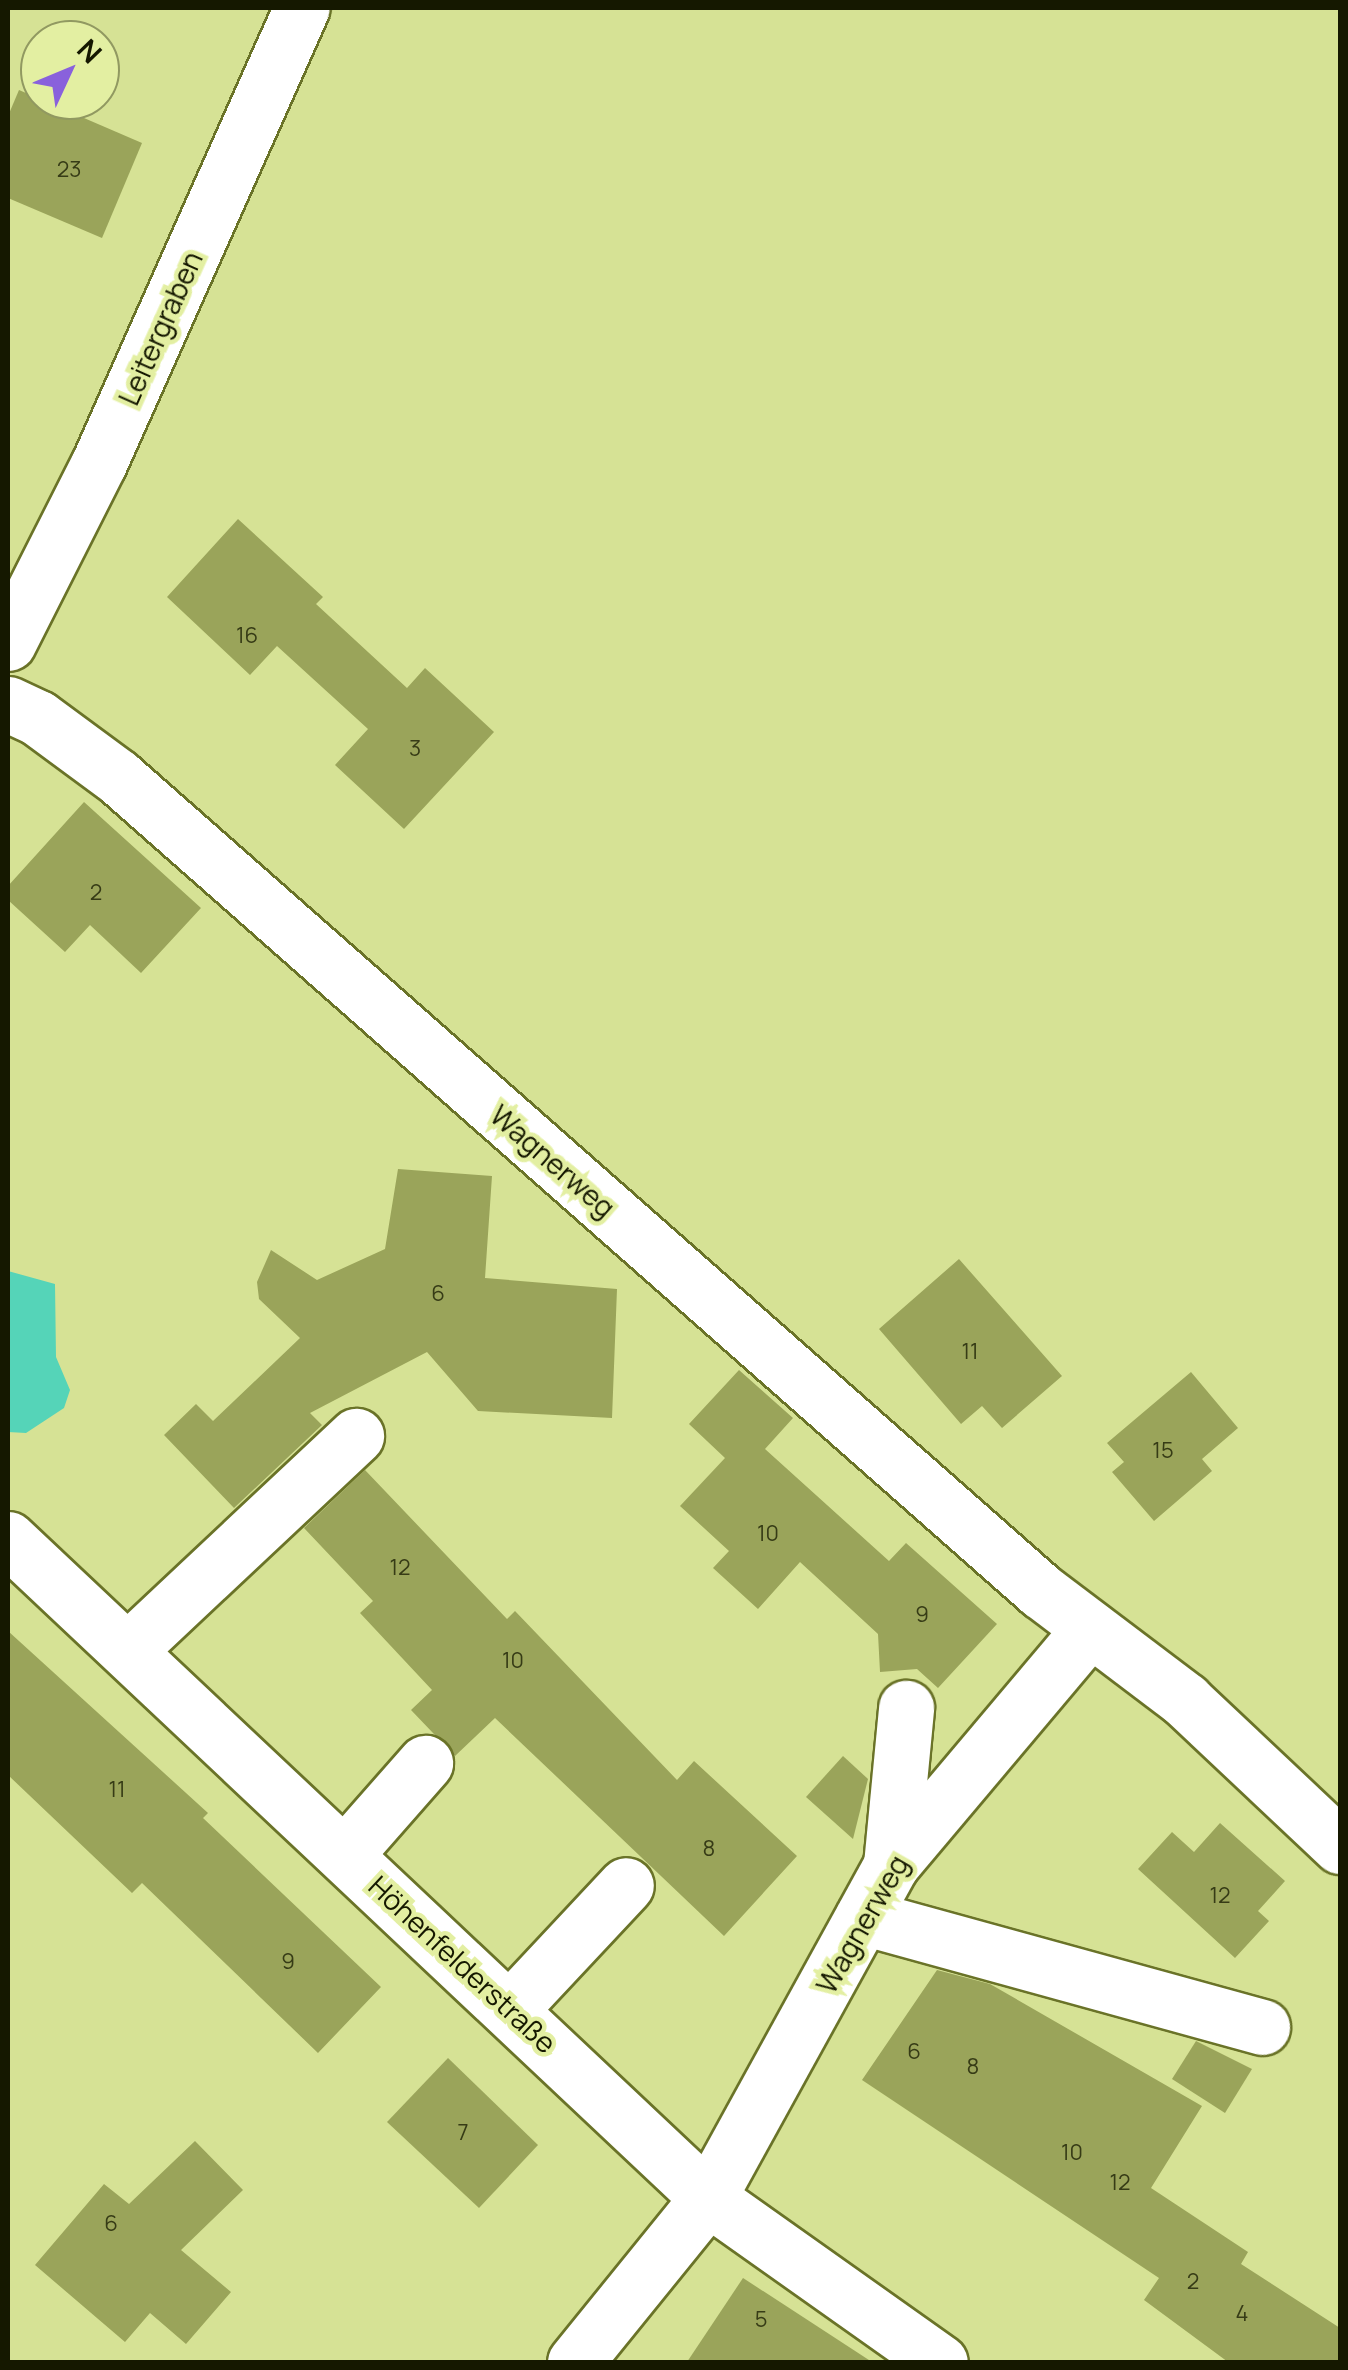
<!DOCTYPE html>
<html>
<head>
<meta charset="utf-8">
<style>
	body { margin:0 }
	#map { position:relative; width:1348px; height:2370px; overflow:hidden; background:#d6e295; font-family:Manrope,sans-serif }
	div>[style] { position:absolute }
	.water>* { inset:0; background:#55d4b8 }
	.building>* { inset:0; background:#9aa45a }
	.roads { filter:drop-shadow(2px 0 #6a7328) drop-shadow(-2px 0 #6a7328) drop-shadow(0 2px #6a7328) drop-shadow(0 -2px #6a7328) }
	.minor>* { height:55px; margin:-27.5px; padding:0 27.5px; transform-origin:27.5px; border-radius:27.5px; background:#fff }
	span { translate:-50% -50%; white-space:nowrap; text-align:center; line-height:1.15; -webkit-text-stroke:9px #e3efa2; paint-order:stroke }
	.number-label { font-size:22px; color:#363b16 }
	.number-label span { -webkit-text-stroke-width:0 }
	.street-label { font-size:28px; color:#151800 }
	.frame { position:absolute; inset:0; border:10px solid #151800; pointer-events:none }
	.north { position:absolute; left:20px; top:20px; width:100px; height:100px; box-sizing:border-box; background:#e3efa2; border:2px solid #919961; border-radius:50%; rotate:46deg; font-size:28px; font-weight:700; line-height:40px; text-align:center; color:#151800 }
	.north::after { content:''; display:block; margin:auto; width:35px; height:45px; background:#8961dc; clip-path:polygon(50% 0,100% 100%,50% 72%,0 100%) }
</style>
</head>
<body>
<div id="map">
	<div class="water">
		<div style="clip-path:polygon(8px 1271px,55px 1284px,56px 1357px,70px 1390px,64px 1408px,26px 1433px,8px 1432px)"></div>
	</div>
	<div class="building">
		<div style="clip-path:polygon(19px 90px,142px 143px,102px 238px,8px 198px,8px 116px)"></div>
		<div style="clip-path:polygon(238px 519px,323px 597px,316px 604px,407px 688px,425px 668px,494px 732px,404px 829px,335px 765px,368px 729px,277px 646px,250px 675px,167px 597px)"></div>
		<div style="clip-path:polygon(84px 802px,201px 908px,141px 973px,90px 925px,65px 952px,8px 900px,8px 886px)"></div>
		<div style="clip-path:polygon(398px 1169px,492px 1176px,485px 1278px,617px 1289px,612px 1418px,478px 1411px,427px 1352px,310px 1413px,322px 1425px,234px 1508px,164px 1435px,196px 1404px,213px 1421px,300px 1338px,259px 1299px,257px 1282px,271px 1250px,317px 1280px,385px 1249px)"></div>
		<div style="clip-path:polygon(959px 1259px,1062px 1376px,1002px 1428px,982px 1406px,961px 1424px,879px 1329px)"></div>
		<div style="clip-path:polygon(739px 1370px,793px 1418px,765px 1449px,889px 1561px,906px 1543px,997px 1624px,938px 1688px,917px 1669px,880px 1672px,878px 1634px,800px 1562px,758px 1609px,713px 1568px,729px 1551px,680px 1506px,725px 1458px,689px 1424px)"></div>
		<div style="clip-path:polygon(1191px 1372px,1238px 1428px,1202px 1459px,1212px 1471px,1154px 1521px,1112px 1472px,1124px 1462px,1107px 1443px)"></div>
		<div style="clip-path:polygon(365px 1470px,507px 1619px,515px 1611px,677px 1780px,694px 1761px,797px 1856px,724px 1936px,495px 1718px,455px 1756px,411px 1710px,432px 1690px,360px 1613px,373px 1601px,304px 1528px)"></div>
		<div style="clip-path:polygon(8px 1631px,208px 1813px,203px 1818px,381px 1987px,318px 2053px,142px 1883px,132px 1893px,8px 1775px)"></div>
		<div style="clip-path:polygon(843px 1756px,868px 1779px,853px 1839px,806px 1797px)"></div>
		<div style="clip-path:polygon(1220px 1823px,1285px 1881px,1258px 1911px,1269px 1921px,1235px 1958px,1138px 1869px,1172px 1832px,1194px 1852px)"></div>
		<div style="clip-path:polygon(937px 1970px,990px 1984px,1202px 2106px,1151px 2188px,1248px 2252px,1241px 2264px,1340px 2328px,1340px 2362px,1228px 2362px,1144px 2300px,1159px 2278px,862px 2080px)"></div>
		<div style="clip-path:polygon(1196px 2041px,1252px 2069px,1225px 2113px,1172px 2079px)"></div>
		<div style="clip-path:polygon(448px 2058px,538px 2145px,479px 2208px,387px 2122px)"></div>
		<div style="clip-path:polygon(195px 2141px,243px 2190px,181px 2250px,231px 2292px,186px 2344px,150px 2313px,125px 2342px,35px 2265px,104px 2184px,129px 2204px)"></div>
		<div style="clip-path:polygon(743px 2278px,872px 2362px,687px 2362px)"></div>
	</div>
	<div class="roads">
		<div class="minor">
			<div style="left:8px;top:643px;width:202px;rotate:-63.2deg"></div>
			<div style="left:99px;top:463px;width:498px;rotate:-66deg"></div>
			<div style="left:8px;top:704px;width:33px;rotate:25deg"></div>
			<div style="left:38px;top:718px;width:99px;rotate:36.4deg"></div>
			<div style="left:118px;top:777px;width:1231px;rotate:41.41deg"></div>
			<div style="left:1041px;top:1591px;width:181px;rotate:37.1deg"></div>
			<div style="left:1185px;top:1700px;width:213px;rotate:43.3deg"></div>
			<div style="left:8px;top:1539px;width:961px;rotate:43.27deg"></div>
			<div style="left:708px;top:2198px;width:284px;rotate:35.3deg"></div>
			<div style="left:128px;top:1650px;width:313px;rotate:-43.2deg"></div>
			<div style="left:346px;top:1853px;width:120px;rotate:-48.7deg"></div>
			<div style="left:891px;top:1865px;width:158px;rotate:-84.5deg"></div>
			<div style="left:863px;top:1917px;width:414px;rotate:15.4deg"></div>
			<div style="left:511px;top:2008px;width:168px;rotate:-46.9deg"></div>
			<div style="left:575px;top:2362px;width:211px;rotate:-51deg"></div>
			<div style="left:708px;top:2198px;width:380px;rotate:-61.2deg"></div>
			<div style="left:891px;top:1865px;width:309px;rotate:-49.9deg"></div>
		</div>
	</div>
	<div class="number-label">
		<span style="left:69px;top:170px">23</span>
		<span style="left:247px;top:636px">16</span>
		<span style="left:415px;top:749px">3</span>
		<span style="left:96px;top:893px">2</span>
		<span style="left:438px;top:1294px">6</span>
		<span style="left:970px;top:1352px">11</span>
		<span style="left:1163px;top:1451px">15</span>
		<span style="left:768px;top:1534px">10</span>
		<span style="left:400px;top:1568px">12</span>
		<span style="left:922px;top:1615px">9</span>
		<span style="left:513px;top:1661px">10</span>
		<span style="left:117px;top:1790px">11</span>
		<span style="left:709px;top:1849px">8</span>
		<span style="left:1220px;top:1896px">12</span>
		<span style="left:288px;top:1962px">9</span>
		<span style="left:914px;top:2052px">6</span>
		<span style="left:973px;top:2067px">8</span>
		<span style="left:463px;top:2133px">7</span>
		<span style="left:1072px;top:2153px">10</span>
		<span style="left:1120px;top:2183px">12</span>
		<span style="left:111px;top:2224px">6</span>
		<span style="left:1193px;top:2282px">2</span>
		<span style="left:1242px;top:2314px">4</span>
		<span style="left:761px;top:2320px">5</span>
	</div>
	<div class="street-label">
		<span style="left:160px;top:328px;rotate:-66deg">Leitergraben</span>
		<span style="left:553px;top:1161px;rotate:41deg">Wagnerweg</span>
		<span style="left:862px;top:1924px;rotate:-60deg">Wagnerweg</span>
		<span style="left:463px;top:1964px;rotate:43deg">Höhenfelderstraße</span>
	</div>
	<div class="frame"></div>
	<div class="north">N</div>
</div>
</body>
</html>
